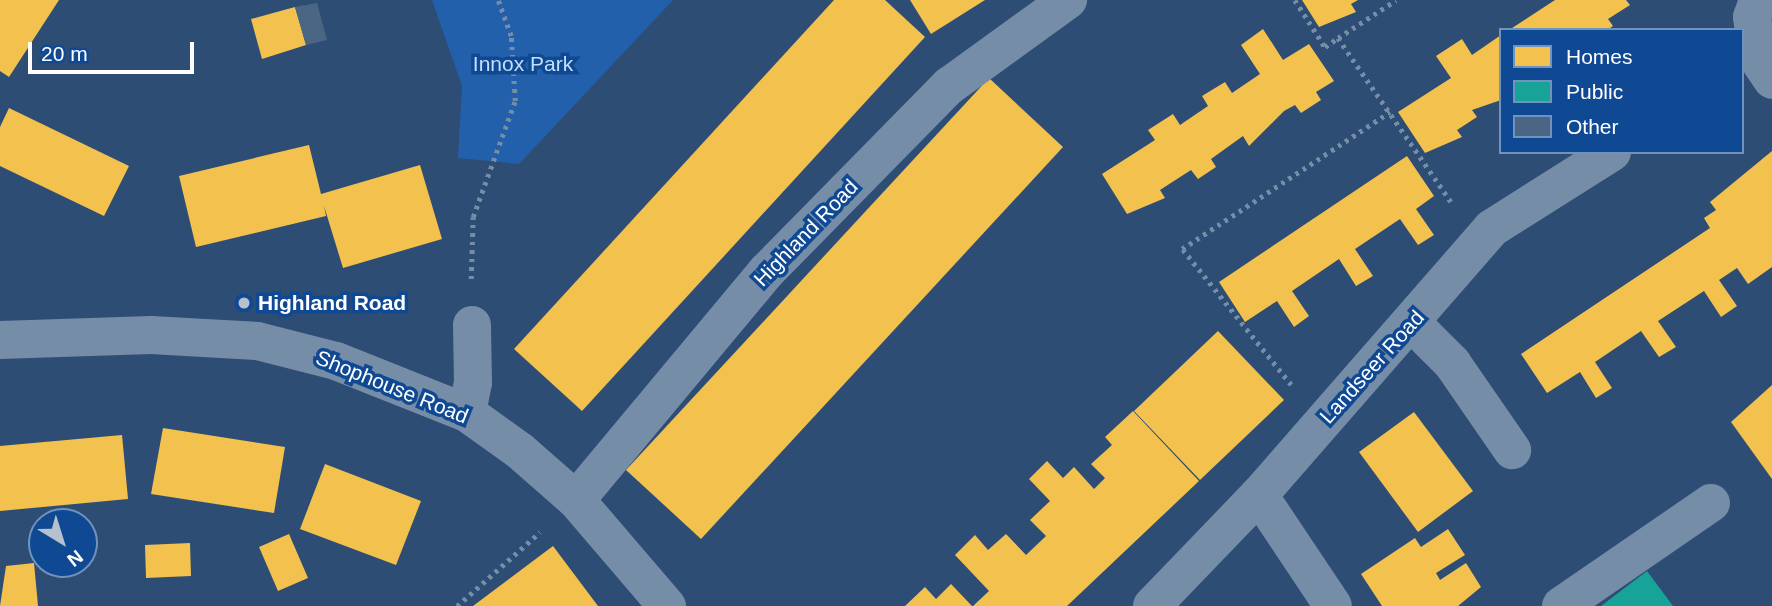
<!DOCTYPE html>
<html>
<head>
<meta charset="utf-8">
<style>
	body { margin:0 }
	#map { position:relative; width:1772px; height:606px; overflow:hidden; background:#2e4d75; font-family:Arial,sans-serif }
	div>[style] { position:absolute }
	.green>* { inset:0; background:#2360ab }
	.homes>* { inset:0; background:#f2c14e }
	.public>* { inset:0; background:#17a398 }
	.building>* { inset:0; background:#4b6584 }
	.path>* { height:4.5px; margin-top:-2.25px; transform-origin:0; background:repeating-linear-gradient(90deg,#768da8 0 3.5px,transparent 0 8.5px) }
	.minor>* { height:38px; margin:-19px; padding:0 19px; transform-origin:19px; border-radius:19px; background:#768da8 }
	.dots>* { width:19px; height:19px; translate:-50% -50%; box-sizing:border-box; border:4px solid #104993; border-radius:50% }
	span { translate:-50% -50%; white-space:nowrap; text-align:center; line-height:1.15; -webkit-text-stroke:7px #104993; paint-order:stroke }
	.park-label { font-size:21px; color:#c4defe }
	.street-label { font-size:21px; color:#fff }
	.poi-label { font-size:21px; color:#fff; font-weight:700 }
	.left { translate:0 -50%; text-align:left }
	.legend { position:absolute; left:1499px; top:28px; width:245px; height:126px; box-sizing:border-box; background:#104993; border:2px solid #7092be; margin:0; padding:9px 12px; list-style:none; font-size:21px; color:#fff }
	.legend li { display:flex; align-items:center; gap:14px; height:35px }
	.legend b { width:35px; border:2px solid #7092be }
	.north { position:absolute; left:28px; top:508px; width:70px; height:70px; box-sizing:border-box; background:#104993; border:2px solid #7092be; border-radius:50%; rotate:142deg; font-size:19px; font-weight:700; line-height:28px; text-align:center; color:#fff }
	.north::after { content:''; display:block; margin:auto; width:24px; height:32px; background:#b6c1cf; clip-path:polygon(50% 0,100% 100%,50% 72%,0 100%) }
	.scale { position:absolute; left:28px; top:42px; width:166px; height:32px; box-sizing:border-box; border:4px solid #fff; border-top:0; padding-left:9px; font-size:21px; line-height:24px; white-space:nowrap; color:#fff; -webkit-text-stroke:5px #104993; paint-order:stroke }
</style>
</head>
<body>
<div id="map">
	<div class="green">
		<div style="clip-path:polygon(432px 0,673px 0,519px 164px,458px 158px,462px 86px)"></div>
	</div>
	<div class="homes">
		<div style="clip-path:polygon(0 0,59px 0,9px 77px,0 71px)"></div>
		<div style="clip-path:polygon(834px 0,885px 0,925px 37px,582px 411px,514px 349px)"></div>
		<div style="clip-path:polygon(910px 0,985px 0,931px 34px)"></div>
		<div style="clip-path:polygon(1302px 0,1358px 0,1351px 4px,1356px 12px,1319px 27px)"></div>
		<div style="clip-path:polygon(1555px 0,1626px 0,1630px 5px,1608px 19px,1613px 26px,1607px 30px,1509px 30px)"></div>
		<div style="clip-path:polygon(295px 7px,306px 45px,262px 59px,251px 19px)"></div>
		<div style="clip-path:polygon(1263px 29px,1283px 60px,1309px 44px,1334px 81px,1316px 92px,1321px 100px,1301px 113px,1295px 105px,1284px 111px,1249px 146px,1243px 136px,1211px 159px,1216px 167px,1198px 179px,1191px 170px,1160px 190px,1165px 198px,1127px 214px,1102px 174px,1155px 140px,1148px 130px,1173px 114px,1180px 125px,1208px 106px,1202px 96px,1225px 82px,1232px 93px,1260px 74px,1241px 45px)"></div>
		<div style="clip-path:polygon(1501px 35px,1501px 100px,1472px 110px,1477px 117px,1457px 130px,1462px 137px,1425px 153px,1398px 112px,1451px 78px,1436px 56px,1462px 39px,1472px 55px)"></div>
		<div style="clip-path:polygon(989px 78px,1063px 147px,701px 539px,626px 470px)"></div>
		<div style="clip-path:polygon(9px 108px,129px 166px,104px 216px,0 166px,0 127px)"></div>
		<div style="clip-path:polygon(309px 145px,321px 194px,420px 165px,442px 239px,343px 268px,324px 206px,326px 216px,196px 247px,179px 176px)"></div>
		<div style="clip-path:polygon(1772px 151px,1772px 267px,1748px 284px,1737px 268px,1719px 280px,1737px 306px,1721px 317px,1704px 291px,1658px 321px,1676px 347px,1659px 357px,1641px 331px,1595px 362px,1612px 388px,1596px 398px,1580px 372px,1547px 393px,1521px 354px,1710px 228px,1704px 218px,1716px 210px,1710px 202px)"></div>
		<div style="clip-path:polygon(1407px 156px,1434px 196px,1416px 209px,1434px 235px,1418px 245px,1400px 219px,1355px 249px,1373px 276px,1356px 286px,1339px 259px,1292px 291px,1309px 316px,1294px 327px,1277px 301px,1245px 322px,1219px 282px)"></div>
		<div style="clip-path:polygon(1218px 331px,1284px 400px,1200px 480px,1134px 411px)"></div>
		<div style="clip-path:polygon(1772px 385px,1772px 479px,1731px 422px)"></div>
		<div style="clip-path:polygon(1133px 411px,1199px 481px,1067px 606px,973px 606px,989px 591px,955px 555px,975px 535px,988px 550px,1006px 534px,1026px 555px,1046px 536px,1030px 520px,1050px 501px,1029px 479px,1047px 461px,1063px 478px,1074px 467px,1094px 489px,1105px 478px,1091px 464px,1112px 445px,1105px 437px)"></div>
		<div style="clip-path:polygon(1414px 412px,1473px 491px,1418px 532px,1359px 452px)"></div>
		<div style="clip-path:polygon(163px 428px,285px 447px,274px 513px,151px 494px)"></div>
		<div style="clip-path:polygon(122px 435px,128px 499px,0 511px,0 446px)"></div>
		<div style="clip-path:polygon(325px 464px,421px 501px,396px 565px,300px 529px)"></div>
		<div style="clip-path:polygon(1448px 529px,1465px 555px,1436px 573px,1440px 580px,1466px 563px,1481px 587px,1458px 606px,1382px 606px,1361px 574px,1415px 538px,1421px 547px)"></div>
		<div style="clip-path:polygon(289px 534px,308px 578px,278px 591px,259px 547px)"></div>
		<div style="clip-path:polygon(190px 543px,191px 576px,146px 578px,145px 545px)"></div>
		<div style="clip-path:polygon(553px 546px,598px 606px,473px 606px)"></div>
		<div style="clip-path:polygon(34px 563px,38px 606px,0 606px,6px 566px)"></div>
		<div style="clip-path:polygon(951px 584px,972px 606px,905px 606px,925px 587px,936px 599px)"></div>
	</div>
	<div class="public">
		<div style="clip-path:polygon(1647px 571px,1673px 606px,1601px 606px)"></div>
	</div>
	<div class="building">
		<div style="clip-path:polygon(317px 3px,327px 40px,306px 45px,295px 7px)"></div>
	</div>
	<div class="path">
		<div style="left:1295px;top:0;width:56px;rotate:57.4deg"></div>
		<div style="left:1325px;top:47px;width:16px;rotate:-35deg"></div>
		<div style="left:1338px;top:38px;width:199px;rotate:55.4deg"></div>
		<div style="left:1338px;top:38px;width:69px;rotate:-33.2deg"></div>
		<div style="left:471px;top:279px;width:62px;rotate:-88.2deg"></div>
		<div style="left:473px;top:217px;width:123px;rotate:-70.1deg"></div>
		<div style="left:515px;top:101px;width:65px;rotate:-93.5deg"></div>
		<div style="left:511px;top:36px;width:38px;rotate:-110deg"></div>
		<div style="left:1291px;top:385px;width:174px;rotate:-128.7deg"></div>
		<div style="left:1182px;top:249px;width:249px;rotate:-33.4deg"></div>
		<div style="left:457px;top:606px;width:111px;rotate:-41.7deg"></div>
	</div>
	<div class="minor">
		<div style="left:1758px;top:0;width:18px;rotate:109deg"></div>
		<div style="left:1752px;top:17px;width:42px;rotate:81.9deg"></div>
		<div style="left:1758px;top:59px;width:25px;rotate:56deg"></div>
		<div style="left:1412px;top:323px;width:57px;rotate:45deg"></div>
		<div style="left:1452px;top:363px;width:106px;rotate:55.4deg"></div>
		<div style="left:0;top:340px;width:151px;rotate:-1.9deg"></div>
		<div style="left:151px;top:335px;width:106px;rotate:3.2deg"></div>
		<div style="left:257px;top:341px;width:81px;rotate:14.2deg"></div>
		<div style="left:336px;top:361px;width:141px;rotate:21.7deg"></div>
		<div style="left:467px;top:413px;width:65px;rotate:35.6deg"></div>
		<div style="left:520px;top:451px;width:74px;rotate:41.2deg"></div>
		<div style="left:576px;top:500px;width:140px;rotate:49.4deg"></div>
		<div style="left:467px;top:413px;width:31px;rotate:-79deg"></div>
		<div style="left:473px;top:383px;width:58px;rotate:-91deg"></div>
		<div style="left:1259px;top:495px;width:133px;rotate:56.3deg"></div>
		<div style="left:576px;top:500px;width:298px;rotate:-50.2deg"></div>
		<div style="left:767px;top:271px;width:260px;rotate:-45.5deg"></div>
		<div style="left:949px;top:86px;width:147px;rotate:-35.9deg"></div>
		<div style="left:1152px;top:606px;width:154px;rotate:-46.1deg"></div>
		<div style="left:1259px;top:495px;width:354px;rotate:-48.9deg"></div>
		<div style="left:1492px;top:228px;width:142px;rotate:-32.3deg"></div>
		<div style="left:1561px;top:606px;width:182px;rotate:-34.5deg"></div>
	</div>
	<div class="dots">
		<div style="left:244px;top:303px;background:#b6c1cf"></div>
	</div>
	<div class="park-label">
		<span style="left:523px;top:64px">Innox Park</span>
	</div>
	<div class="street-label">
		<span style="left:806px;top:233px;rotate:-46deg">Highland Road</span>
		<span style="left:1372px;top:367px;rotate:-48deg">Landseer Road</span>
		<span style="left:392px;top:387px;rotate:22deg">Shophouse Road</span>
	</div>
	<div class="poi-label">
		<span class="left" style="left:258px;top:303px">Highland Road</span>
	</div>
	<ul class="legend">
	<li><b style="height:19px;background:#f2c14e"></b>Homes</li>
	<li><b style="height:19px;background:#17a398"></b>Public</li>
	<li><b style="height:19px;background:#4b6584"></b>Other</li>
	</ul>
	<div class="north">N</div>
	<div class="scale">20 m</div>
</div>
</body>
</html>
